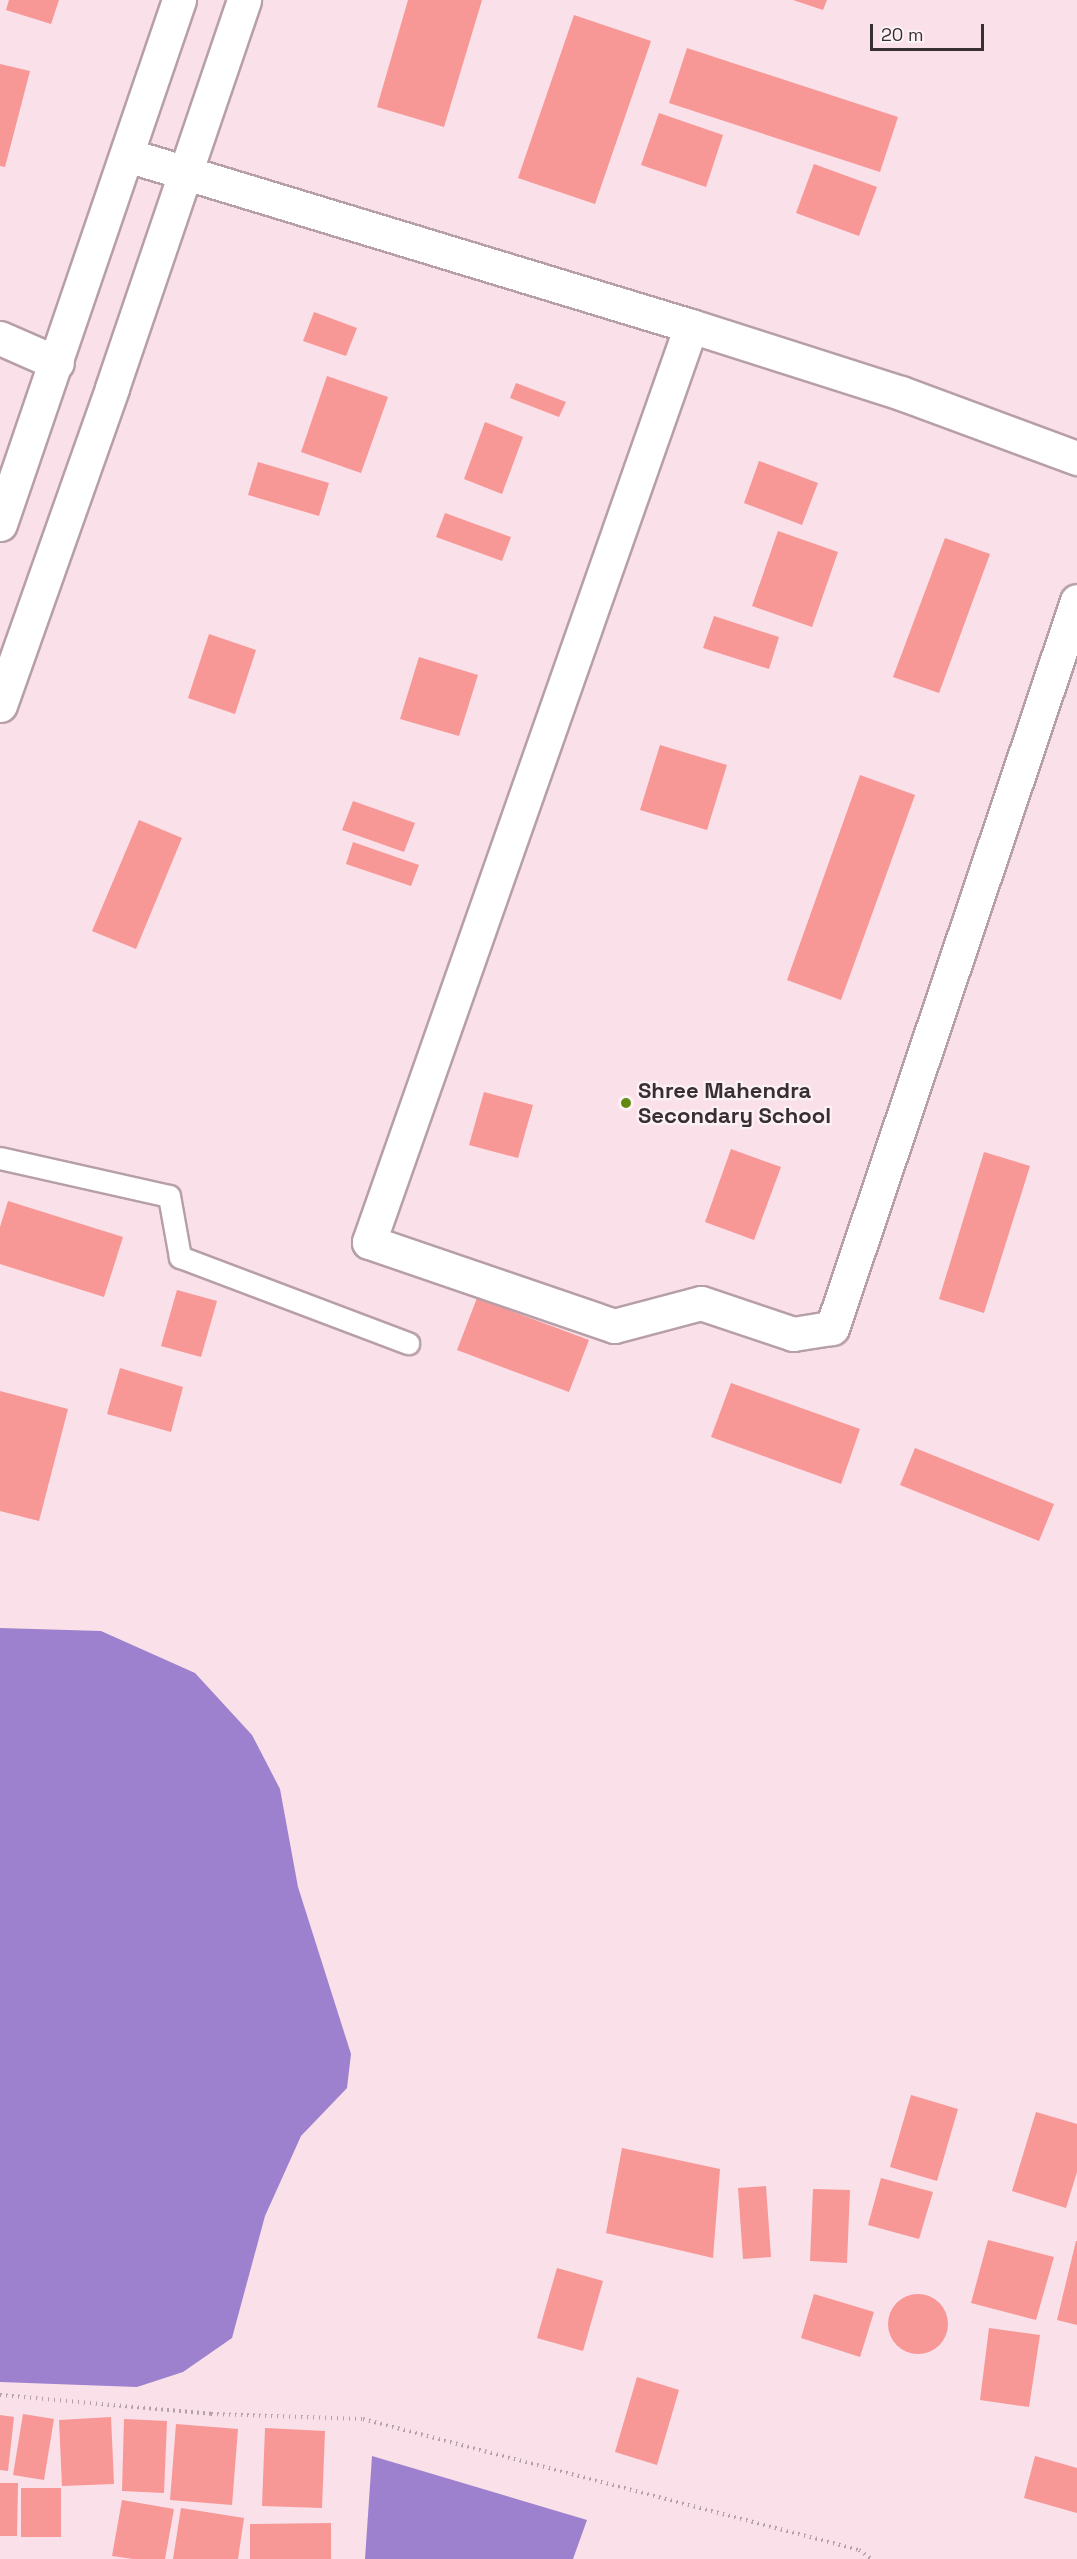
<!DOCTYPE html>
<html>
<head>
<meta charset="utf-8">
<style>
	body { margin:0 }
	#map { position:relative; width:1077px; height:2559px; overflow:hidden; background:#f9e0e9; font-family:"Space Grotesk",sans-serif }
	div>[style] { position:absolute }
	.water>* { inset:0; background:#9d81ce }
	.building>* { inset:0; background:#f79796 }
	.round { border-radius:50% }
	.path>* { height:4px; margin-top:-2px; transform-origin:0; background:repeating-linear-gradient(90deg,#b5a1a8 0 1.5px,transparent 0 6px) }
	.roads { filter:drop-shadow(2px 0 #b79fa8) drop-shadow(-2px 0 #b79fa8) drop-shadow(0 2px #b79fa8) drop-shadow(0 -2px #b79fa8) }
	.lane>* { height:21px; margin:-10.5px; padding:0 10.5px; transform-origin:10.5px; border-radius:10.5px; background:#fff }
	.street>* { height:33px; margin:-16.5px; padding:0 16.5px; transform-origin:16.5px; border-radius:16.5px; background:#fff }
	.highway>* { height:33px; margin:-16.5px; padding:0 16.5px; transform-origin:16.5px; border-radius:16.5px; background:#fff }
	.dots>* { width:16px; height:16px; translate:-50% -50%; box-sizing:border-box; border:3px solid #fcf2f5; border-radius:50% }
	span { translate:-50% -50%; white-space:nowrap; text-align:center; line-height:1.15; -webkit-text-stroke:4.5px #fcf2f5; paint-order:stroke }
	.poi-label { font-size:22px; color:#392f33; font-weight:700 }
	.left { translate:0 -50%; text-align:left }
	.scale { position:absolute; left:870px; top:24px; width:114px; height:27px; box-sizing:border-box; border:3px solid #392f33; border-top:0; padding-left:8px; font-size:18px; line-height:21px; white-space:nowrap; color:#392f33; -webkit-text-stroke:4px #fcf2f5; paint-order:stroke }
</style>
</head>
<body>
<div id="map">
	<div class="water">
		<div style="clip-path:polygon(0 1628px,101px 1631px,195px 1673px,252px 1735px,280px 1789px,298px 1887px,351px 2054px,347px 2088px,301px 2136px,265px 2216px,232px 2338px,183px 2372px,137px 2387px,0 2382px)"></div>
		<div style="clip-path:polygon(372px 2456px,587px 2520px,573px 2559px,365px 2559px)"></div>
	</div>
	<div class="building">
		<div style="clip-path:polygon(9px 0,59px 0,51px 24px,6px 10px)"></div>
		<div style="clip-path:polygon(408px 0,482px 0,444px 127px,377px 107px)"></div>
		<div style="clip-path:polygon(793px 0,827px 0,823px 10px)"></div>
		<div style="clip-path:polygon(574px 15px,651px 41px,595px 204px,518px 178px)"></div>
		<div style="clip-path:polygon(687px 48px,898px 117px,880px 172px,669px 103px)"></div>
		<div style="clip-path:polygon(0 64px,30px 71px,5px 167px,0 166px)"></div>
		<div style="clip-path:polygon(659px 113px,723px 135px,706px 187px,641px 165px)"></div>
		<div style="clip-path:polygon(814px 164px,877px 187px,859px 236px,796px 213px)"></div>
		<div style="clip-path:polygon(314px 312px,357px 328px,346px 356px,303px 341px)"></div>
		<div style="clip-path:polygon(327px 376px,388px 397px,361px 473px,301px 452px)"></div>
		<div style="clip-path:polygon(516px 383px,566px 402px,559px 417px,510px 398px)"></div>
		<div style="clip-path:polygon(485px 422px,523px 437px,502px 494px,464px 479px)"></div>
		<div style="clip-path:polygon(759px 461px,818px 483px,802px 525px,744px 503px)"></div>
		<div style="clip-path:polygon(258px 462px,329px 483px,319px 516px,248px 495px)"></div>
		<div style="clip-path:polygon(445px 513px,511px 537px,502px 561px,436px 537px)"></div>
		<div style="clip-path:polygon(778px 531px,838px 552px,812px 627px,752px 606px)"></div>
		<div style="clip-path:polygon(945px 538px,990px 554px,939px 693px,893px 677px)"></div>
		<div style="clip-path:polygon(714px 616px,779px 637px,769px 669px,703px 648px)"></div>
		<div style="clip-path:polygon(209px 634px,256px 650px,235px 714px,188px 698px)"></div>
		<div style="clip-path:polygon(419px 657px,478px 675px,459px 736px,400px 719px)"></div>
		<div style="clip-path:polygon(660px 745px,727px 765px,707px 830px,640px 810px)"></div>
		<div style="clip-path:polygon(860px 775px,915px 795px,841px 1000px,787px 980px)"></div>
		<div style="clip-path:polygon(353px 801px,415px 823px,404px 852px,342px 830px)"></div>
		<div style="clip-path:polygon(139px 820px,182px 838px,136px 949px,92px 931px)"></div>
		<div style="clip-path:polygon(353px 842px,419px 865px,411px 886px,346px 864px)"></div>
		<div style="clip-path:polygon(484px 1092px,533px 1105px,518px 1158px,469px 1145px)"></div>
		<div style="clip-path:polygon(731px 1149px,781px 1167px,754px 1240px,705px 1222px)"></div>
		<div style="clip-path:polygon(984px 1152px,1030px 1166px,984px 1313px,939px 1299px)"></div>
		<div style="clip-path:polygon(8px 1201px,123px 1237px,104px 1297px,0 1264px,0 1227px)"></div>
		<div style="clip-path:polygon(177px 1290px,217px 1301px,201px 1357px,161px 1346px)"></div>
		<div style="clip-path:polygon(477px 1298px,589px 1340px,569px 1392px,457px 1350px)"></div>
		<div style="clip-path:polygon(120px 1368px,183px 1387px,171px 1432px,107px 1414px)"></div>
		<div style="clip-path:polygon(731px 1383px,860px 1429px,841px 1484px,711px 1437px)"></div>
		<div style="clip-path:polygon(0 1391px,68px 1409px,39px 1521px,0 1511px)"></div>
		<div style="clip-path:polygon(915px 1448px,1054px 1504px,1039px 1541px,900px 1485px)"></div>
		<div style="clip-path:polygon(911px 2095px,958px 2109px,937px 2181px,890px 2167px)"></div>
		<div style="clip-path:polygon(1036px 2112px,1077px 2124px,1077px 2172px,1066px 2208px,1012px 2191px)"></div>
		<div style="clip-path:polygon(622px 2148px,720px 2169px,713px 2258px,606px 2233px)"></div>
		<div style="clip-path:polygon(881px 2178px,933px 2192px,919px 2239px,868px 2225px)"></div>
		<div style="clip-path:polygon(766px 2186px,771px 2257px,743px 2259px,738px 2188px)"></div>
		<div style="clip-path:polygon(813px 2189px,850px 2190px,847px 2263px,810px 2261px)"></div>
		<div style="clip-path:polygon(988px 2240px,1054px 2257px,1036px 2320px,971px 2303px)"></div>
		<div style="clip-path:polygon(1076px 2241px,1077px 2241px,1077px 2325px,1057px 2320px)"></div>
		<div style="clip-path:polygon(557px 2268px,603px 2281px,583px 2351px,537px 2338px)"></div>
		<div class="round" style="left:888px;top:2294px;width:60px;height:60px"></div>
		<div style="clip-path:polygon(814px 2294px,874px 2312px,860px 2357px,801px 2338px)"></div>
		<div style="clip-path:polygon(989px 2328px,1040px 2335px,1029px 2407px,980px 2400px)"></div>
		<div style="clip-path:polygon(637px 2377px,679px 2390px,657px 2465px,615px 2452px)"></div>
		<div style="clip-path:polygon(23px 2414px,54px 2419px,44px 2480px,13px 2475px)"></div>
		<div style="clip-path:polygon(0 2415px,14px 2417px,8px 2471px,0 2470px)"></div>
		<div style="clip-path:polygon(111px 2417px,114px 2484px,62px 2486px,59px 2420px)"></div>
		<div style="clip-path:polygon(124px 2419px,167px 2421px,164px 2493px,122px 2491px)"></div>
		<div style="clip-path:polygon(176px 2424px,238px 2429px,232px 2505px,170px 2500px)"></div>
		<div style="clip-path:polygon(265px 2428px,325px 2431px,322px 2508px,262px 2506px)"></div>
		<div style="clip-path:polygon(1035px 2456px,1077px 2468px,1077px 2513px,1024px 2498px)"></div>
		<div style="clip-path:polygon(0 2483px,18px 2483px,17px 2536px,0 2536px)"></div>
		<div style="clip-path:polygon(21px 2488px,61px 2488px,61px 2537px,21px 2537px)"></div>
		<div style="clip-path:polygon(122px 2500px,174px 2509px,165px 2559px,133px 2559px,112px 2556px)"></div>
		<div style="clip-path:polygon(181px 2508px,244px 2518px,238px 2559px,173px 2559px)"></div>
		<div style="clip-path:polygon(331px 2523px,331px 2559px,250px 2559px,250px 2524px)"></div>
	</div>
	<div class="path">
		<div style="left:0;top:2395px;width:212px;rotate:5.1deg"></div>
		<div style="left:211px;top:2414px;width:152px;rotate:1.9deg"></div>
		<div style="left:363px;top:2419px;width:513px;rotate:14.79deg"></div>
		<div style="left:859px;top:2550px;width:16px;rotate:35deg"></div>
	</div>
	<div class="roads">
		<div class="lane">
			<div style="left:0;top:1158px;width:173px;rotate:12.7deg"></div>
			<div style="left:169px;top:1196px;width:62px;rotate:79.8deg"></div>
			<div style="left:180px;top:1257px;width:244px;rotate:20.7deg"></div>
		</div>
		<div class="street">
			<div style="left:127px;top:155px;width:589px;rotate:16.87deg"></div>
			<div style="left:691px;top:326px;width:220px;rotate:17.7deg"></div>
			<div style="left:901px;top:393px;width:188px;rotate:20.3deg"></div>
			<div style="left:691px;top:326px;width:971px;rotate:109.37deg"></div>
			<div style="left:369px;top:1242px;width:259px;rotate:18.9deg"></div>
			<div style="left:614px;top:1326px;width:90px;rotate:-14.8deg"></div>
			<div style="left:701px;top:1303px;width:97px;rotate:18.6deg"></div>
			<div style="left:793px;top:1334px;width:39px;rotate:-9deg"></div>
			<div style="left:832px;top:1328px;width:767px;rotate:-71.38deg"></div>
			<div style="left:0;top:338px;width:62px;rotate:23.7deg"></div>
		</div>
		<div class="highway">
			<div style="left:0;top:524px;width:554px;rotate:-71.14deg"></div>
			<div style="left:0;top:705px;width:336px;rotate:-70.5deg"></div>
			<div style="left:112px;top:388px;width:410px;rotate:-71.2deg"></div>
		</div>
	</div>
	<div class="dots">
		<div style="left:626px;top:1103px;background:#628912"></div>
	</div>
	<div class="poi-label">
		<span class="left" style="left:638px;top:1103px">Shree Mahendra<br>Secondary School</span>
	</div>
	<div class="scale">20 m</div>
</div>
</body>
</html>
